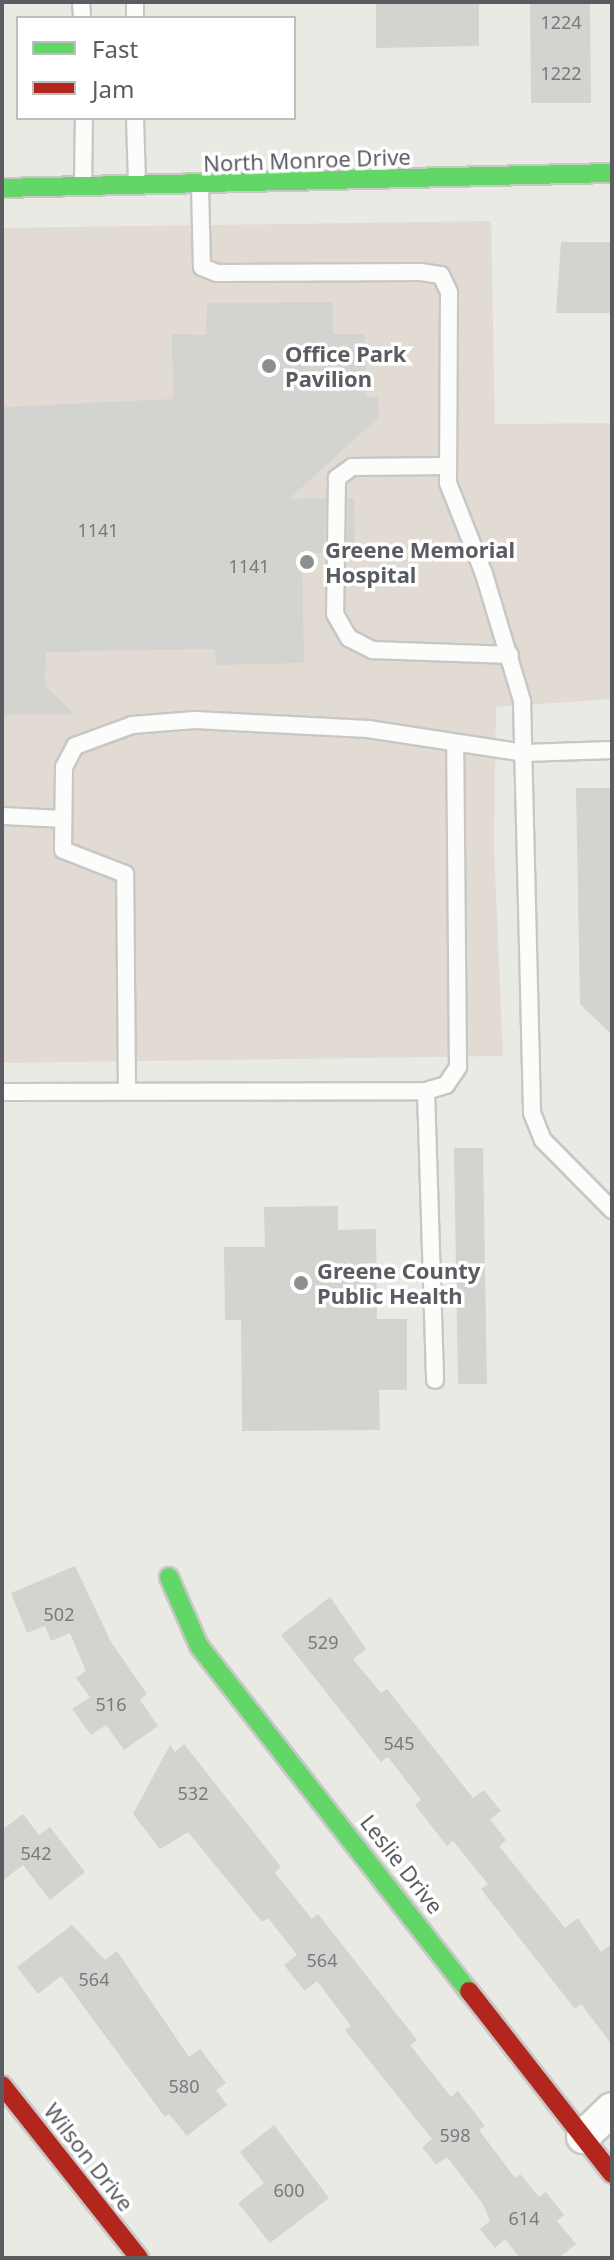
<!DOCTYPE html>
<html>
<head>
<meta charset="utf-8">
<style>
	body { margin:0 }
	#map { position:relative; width:614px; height:2260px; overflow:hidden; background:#e9eae4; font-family:"Noto Sans",sans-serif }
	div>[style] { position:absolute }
	.medical>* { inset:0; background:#e2dbd4 }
	.building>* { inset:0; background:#d3d3cf }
	.roads { filter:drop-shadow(2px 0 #c7c8c6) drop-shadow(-2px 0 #c7c8c6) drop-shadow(0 2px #c7c8c6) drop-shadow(0 -2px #c7c8c6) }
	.lane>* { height:16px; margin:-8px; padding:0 8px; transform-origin:8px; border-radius:8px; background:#fcfcfb }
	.street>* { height:32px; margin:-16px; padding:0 16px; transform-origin:16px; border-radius:16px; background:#fcfcfb }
	.fast>* { height:18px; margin:-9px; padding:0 9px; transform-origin:9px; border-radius:9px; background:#63d668 }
	.jam>* { height:18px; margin:-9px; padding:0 9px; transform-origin:9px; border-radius:9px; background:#b3261e }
	.dots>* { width:22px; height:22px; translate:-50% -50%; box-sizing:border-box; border:4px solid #fff; border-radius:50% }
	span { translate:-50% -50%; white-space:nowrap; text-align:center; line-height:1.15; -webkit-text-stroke:7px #fff; paint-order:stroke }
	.number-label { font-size:18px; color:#7a7a7e }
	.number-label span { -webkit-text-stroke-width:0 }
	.street-label { font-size:22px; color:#5b5c62 }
	.poi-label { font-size:22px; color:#5b5c62; font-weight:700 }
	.left { translate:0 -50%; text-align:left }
	.frame { position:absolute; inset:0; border:4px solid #5b5c62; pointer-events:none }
	.legend { position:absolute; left:16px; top:16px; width:280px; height:104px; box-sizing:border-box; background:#fff; border:2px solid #bdbec0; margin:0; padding:10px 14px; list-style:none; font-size:24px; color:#5b5c62 }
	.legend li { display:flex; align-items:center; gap:16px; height:40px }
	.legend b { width:40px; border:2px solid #bdbec0 }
</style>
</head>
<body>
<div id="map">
	<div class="medical">
		<div style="clip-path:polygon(491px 221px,495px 424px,612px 423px,612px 699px,496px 707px,494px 847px,503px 1056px,2px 1063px,2px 228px)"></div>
	</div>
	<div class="building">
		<div style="clip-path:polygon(376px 2px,479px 2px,479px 46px,376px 48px)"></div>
		<div style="clip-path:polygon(530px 2px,590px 2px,591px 103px,531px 103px)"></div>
		<div style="clip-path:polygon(561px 242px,612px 242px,612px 313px,556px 313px)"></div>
		<div style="clip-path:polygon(333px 302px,333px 334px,365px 334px,366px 397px,378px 397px,379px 417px,289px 499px,326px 498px,325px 553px,302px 553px,304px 663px,216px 665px,215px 649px,46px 652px,45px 686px,74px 714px,2px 715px,2px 407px,173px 399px,172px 334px,206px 335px,207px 303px)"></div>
		<div style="clip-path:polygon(348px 498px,354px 498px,355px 552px,347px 553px)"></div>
		<div style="clip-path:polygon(576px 788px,612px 788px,612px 1035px,580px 1004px)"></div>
		<div style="clip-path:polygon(454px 1148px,483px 1148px,487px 1384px,458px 1384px)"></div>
		<div style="clip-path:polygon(338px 1206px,338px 1230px,376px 1229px,377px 1319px,407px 1319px,407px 1390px,379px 1390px,380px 1430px,242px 1431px,241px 1320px,225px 1320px,224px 1247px,265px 1247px,264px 1207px)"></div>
		<div style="clip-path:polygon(75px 1566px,111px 1642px,147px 1694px,140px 1700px,158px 1726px,124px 1750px,106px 1725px,91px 1735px,72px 1709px,90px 1697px,76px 1678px,86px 1671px,70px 1633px,51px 1641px,45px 1626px,27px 1633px,11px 1593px)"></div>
		<div style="clip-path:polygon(330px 1597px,366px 1649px,353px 1659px,381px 1693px,387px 1689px,473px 1798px,484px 1790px,501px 1811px,490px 1819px,506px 1840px,499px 1846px,565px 1928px,578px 1918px,601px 1952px,612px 1944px,612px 2045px,581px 2004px,575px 2009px,481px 1889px,488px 1884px,453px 1841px,447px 1846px,415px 1805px,421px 1800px,388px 1757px,381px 1762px,281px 1635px)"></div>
		<div style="clip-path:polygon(184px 1744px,281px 1867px,275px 1873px,312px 1919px,318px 1914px,417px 2040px,410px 2045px,451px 2097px,458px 2091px,485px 2126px,479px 2130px,515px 2178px,520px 2174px,539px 2197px,546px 2192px,564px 2215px,557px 2221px,576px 2244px,559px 2258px,520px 2258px,505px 2239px,495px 2248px,480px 2229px,490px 2221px,483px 2204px,447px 2157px,436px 2165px,422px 2147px,432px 2139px,345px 2030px,351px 2026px,317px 1981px,305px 1991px,284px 1965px,297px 1955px,268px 1918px,262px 1922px,188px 1832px,160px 1849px,133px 1814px,170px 1745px,175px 1752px)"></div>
		<div style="clip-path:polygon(23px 1814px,39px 1835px,50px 1827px,85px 1872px,50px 1900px,23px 1865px,2px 1881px,2px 1830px)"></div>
		<div style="clip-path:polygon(72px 1925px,105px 1960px,117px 1951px,189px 2057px,200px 2049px,226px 2083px,216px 2090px,227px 2105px,187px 2136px,169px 2114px,165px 2117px,61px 1976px,38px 1994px,17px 1967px)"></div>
		<div style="clip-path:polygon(274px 2125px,329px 2198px,270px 2243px,238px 2203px,264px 2183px,240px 2152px)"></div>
	</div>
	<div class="roads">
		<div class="lane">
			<div style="left:81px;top:2px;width:16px;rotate:86deg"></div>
			<div style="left:135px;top:2px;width:16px;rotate:90deg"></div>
			<div style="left:135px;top:118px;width:63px;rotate:88.2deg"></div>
			<div style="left:83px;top:186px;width:68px;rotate:-89.2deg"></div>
			<div style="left:200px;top:186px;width:81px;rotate:88.6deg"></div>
			<div style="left:202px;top:267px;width:16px;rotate:22deg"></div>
			<div style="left:217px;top:273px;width:204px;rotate:-0.3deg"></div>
			<div style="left:421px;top:272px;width:20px;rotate:9deg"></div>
			<div style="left:441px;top:275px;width:19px;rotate:65deg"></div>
			<div style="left:449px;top:292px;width:191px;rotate:90.3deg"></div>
			<div style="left:448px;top:483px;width:98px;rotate:68.4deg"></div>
			<div style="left:484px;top:574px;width:133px;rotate:73.3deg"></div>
			<div style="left:522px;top:701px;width:412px;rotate:88.6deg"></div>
			<div style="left:532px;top:1113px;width:29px;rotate:68deg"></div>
			<div style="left:543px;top:1140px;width:98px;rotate:45.4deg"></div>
			<div style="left:448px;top:466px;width:96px;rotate:179.4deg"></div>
			<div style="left:352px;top:467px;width:19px;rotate:144deg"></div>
			<div style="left:337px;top:478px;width:136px;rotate:90.8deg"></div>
			<div style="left:335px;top:614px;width:28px;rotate:60deg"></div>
			<div style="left:349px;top:638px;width:27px;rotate:27deg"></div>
			<div style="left:373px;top:650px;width:137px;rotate:2.1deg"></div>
			<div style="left:2px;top:816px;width:61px;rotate:2.8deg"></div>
			<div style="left:127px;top:1089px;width:215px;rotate:-90.5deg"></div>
			<div style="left:125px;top:874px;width:66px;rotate:-158.8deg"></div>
			<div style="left:63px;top:850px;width:83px;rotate:-89.3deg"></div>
			<div style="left:64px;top:767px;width:24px;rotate:-62deg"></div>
			<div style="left:75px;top:746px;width:61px;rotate:-20.2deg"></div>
			<div style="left:132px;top:725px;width:63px;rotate:-4.5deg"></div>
			<div style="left:195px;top:720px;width:173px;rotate:3deg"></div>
			<div style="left:368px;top:729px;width:158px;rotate:8.7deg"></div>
			<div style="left:524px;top:753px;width:88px;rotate:-2deg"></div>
			<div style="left:426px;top:1091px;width:289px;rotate:88.2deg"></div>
			<div style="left:2px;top:1092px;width:424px;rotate:-0.1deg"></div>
			<div style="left:426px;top:1091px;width:21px;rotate:-17deg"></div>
			<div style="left:446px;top:1085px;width:22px;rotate:-56deg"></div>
			<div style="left:458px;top:1067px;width:322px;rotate:-90.5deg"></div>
		</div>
		<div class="street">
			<div style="left:583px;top:2137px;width:40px;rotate:-44deg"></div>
		</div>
		<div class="fast">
			<div style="left:2px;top:188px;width:610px;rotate:-1.41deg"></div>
			<div style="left:169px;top:1577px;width:75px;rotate:66.5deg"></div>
			<div style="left:199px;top:1646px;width:438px;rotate:52deg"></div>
		</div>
		<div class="jam">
			<div style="left:469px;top:1991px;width:232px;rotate:52deg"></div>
			<div style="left:2px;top:2085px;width:221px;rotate:51.6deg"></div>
		</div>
	</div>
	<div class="dots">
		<div style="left:269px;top:366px;background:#8d8e90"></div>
		<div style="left:307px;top:562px;background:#8d8e90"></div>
		<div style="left:301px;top:1283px;background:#8d8e90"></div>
	</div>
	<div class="number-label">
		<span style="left:561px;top:22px">1224</span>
		<span style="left:561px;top:73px">1222</span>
		<span style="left:98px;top:530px">1141</span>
		<span style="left:249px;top:566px">1141</span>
		<span style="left:59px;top:1614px">502</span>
		<span style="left:323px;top:1642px">529</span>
		<span style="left:111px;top:1704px">516</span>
		<span style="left:399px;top:1743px">545</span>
		<span style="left:193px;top:1793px">532</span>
		<span style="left:36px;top:1853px">542</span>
		<span style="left:322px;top:1960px">564</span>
		<span style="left:94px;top:1979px">564</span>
		<span style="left:184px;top:2086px">580</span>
		<span style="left:455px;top:2135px">598</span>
		<span style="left:289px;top:2190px">600</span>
		<span style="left:524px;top:2218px">614</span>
	</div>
	<div class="street-label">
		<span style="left:307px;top:160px;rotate:-2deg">North Monroe Drive</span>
		<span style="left:402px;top:1864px;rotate:52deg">Leslie Drive</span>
		<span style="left:89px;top:2157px;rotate:52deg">Wilson Drive</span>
	</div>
	<div class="poi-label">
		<span class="left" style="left:285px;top:366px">Office Park<br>Pavilion</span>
		<span class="left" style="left:325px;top:562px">Greene Memorial<br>Hospital</span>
		<span class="left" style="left:317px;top:1283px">Greene County<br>Public Health</span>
	</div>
	<div class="frame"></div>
	<ul class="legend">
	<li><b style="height:10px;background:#63d668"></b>Fast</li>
	<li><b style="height:10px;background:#b3261e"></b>Jam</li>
	</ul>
</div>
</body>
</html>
